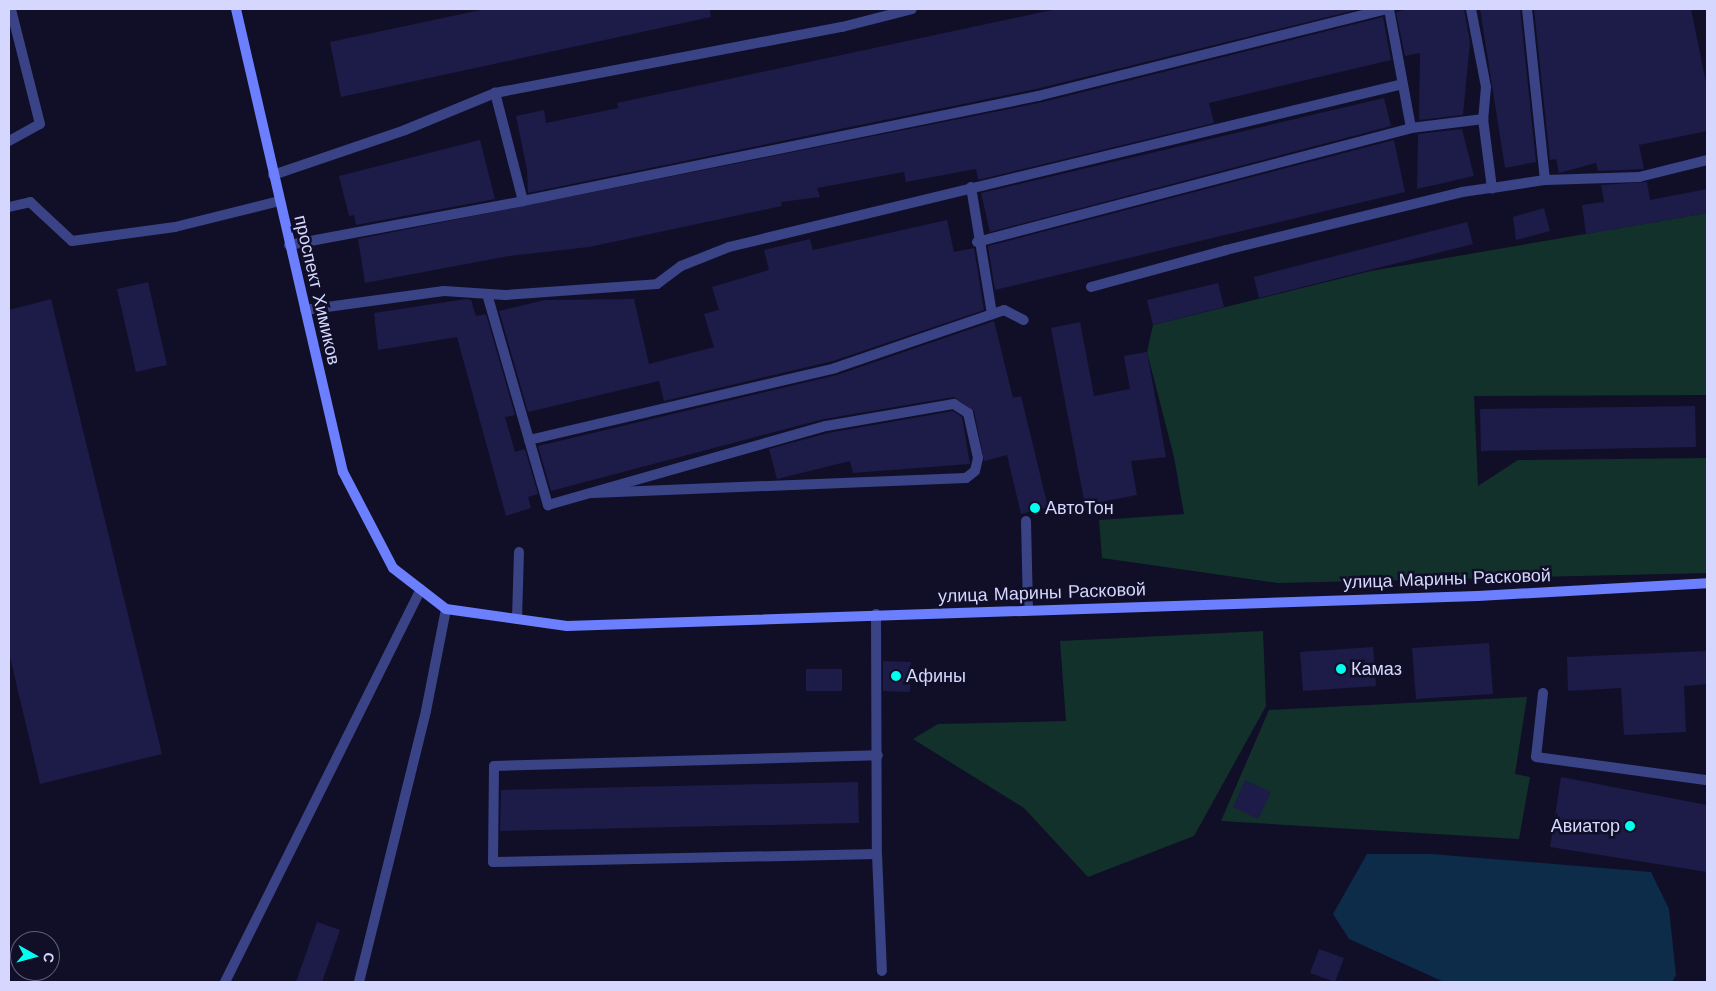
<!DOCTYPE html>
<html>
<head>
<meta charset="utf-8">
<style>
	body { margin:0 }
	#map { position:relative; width:1716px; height:991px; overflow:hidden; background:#100f27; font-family:"Work Sans",sans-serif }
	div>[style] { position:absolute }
	.green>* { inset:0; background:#12312b }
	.water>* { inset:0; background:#0c2c49 }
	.building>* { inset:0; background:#1d1b48 }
	.service>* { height:10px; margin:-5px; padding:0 5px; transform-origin:5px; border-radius:5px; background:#3a4386 }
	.minor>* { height:10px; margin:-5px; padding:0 5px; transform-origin:5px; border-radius:5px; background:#3a4386 }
	.secondary>* { height:10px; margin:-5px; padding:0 5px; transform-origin:5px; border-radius:5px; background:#6c7fff }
	.dots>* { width:14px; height:14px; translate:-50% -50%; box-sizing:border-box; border:2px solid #100f27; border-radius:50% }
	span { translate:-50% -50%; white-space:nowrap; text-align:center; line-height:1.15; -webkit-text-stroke:5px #100f27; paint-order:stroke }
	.street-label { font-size:18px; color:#d5d7ff }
	.poi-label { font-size:18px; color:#d5d7ff }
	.left { translate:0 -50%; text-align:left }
	.right { translate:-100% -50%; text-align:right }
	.frame { position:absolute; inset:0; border:10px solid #d5d7ff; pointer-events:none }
	.north { position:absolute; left:10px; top:931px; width:50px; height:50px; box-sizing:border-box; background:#100f27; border:1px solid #5f5f7d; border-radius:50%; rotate:97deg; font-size:14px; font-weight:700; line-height:20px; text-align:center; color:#d5d7ff }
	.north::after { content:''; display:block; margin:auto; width:18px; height:22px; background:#01fff1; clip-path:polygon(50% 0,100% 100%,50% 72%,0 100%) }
</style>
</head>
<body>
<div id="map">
	<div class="green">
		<div style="clip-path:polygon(1707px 213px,1707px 405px,1707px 395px,1474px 396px,1478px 486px,1518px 460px,1707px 458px,1707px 573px,1278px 583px,1102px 558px,1099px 520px,1184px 514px,1174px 457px,1147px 352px,1153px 325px,1371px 271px)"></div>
		<div style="clip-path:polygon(1263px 631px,1266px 706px,1194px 836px,1088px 877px,1024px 808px,913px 739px,938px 724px,1066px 721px,1060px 641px)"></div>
		<div style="clip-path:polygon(1527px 697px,1515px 774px,1530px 777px,1519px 839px,1221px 821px,1269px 710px)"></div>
	</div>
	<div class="water">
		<div style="clip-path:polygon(1367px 854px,1431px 854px,1651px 872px,1669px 909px,1676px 975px,1672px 982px,1444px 982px,1349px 939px,1333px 914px)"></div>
	</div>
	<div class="building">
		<div style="clip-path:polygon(485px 9px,710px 9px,711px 17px,341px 97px,330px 42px)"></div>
		<div style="clip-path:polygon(1057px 9px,1360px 9px,1036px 89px,528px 193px,527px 170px,516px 116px,544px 110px,546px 123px,618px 108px,617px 103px)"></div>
		<div style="clip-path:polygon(1409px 9px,1464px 9px,1470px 42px,1463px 115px,1419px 120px,1420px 53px,1405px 56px,1396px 12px)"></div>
		<div style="clip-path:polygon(1480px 9px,1520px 9px,1536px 162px,1505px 168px)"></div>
		<div style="clip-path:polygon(1534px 9px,1691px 9px,1707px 87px,1707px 131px,1639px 145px,1644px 169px,1598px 171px,1596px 163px,1559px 173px,1556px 159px,1550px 160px)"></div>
		<div style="clip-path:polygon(1383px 17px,1391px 60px,1209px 103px,1214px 123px,978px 180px,976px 169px,906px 182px,904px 172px,817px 188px,820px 197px,781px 202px,782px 206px,589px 247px,509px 256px,365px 283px,358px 239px,1039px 103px)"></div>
		<div style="clip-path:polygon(1384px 98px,1391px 126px,990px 232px,981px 193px)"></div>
		<div style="clip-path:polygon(1462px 129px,1474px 176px,1417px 189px,1418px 134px)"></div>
		<div style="clip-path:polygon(480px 140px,495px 199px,356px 225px,354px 215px,349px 216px,339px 176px)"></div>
		<div style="clip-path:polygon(1394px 140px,1405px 192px,995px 290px,988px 246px)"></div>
		<div style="clip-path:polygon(1647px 182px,1650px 200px,1707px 189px,1707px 213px,1586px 234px,1582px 205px,1604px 202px,1601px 185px)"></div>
		<div style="clip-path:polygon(1544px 208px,1550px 231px,1516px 240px,1513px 217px)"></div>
		<div style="clip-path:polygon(947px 220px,954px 252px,974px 248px,984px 310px,833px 361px,664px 401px,659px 381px,528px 412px,499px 311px,545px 300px,634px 299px,649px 364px,714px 347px,704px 314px,719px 310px,712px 287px,769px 270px,764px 250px,810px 239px,813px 250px)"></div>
		<div style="clip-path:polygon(1467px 222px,1473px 244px,1259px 298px,1254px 277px)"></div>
		<div style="clip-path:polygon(148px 282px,167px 365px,136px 372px,117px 289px)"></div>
		<div style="clip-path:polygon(1218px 283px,1224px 307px,1153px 325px,1147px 300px)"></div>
		<div style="clip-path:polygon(51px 299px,162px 754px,40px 784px,9px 653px,9px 310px)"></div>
		<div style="clip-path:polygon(466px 299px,471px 300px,476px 316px,486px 314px,515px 415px,505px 417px,515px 452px,525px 449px,538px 494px,528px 497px,531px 508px,506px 516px,457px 337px,378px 350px,374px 313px)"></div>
		<div style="clip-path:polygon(994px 321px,1013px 398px,1021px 396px,1048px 507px,1021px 514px,1007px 455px,984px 461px,974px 411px,954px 397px,824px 419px,551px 491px,538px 446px,837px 375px)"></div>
		<div style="clip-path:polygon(1080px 322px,1094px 396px,1130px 389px,1124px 356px,1147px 352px,1166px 457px,1131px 461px,1137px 495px,1085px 505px,1051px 328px)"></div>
		<div style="clip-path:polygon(1695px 406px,1696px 447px,1481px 451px,1480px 409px)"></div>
		<div style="clip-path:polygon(953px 411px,962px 417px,970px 464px,853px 473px,850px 461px,777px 479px,769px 449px,828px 433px)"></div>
		<div style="clip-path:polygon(1489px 643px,1493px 694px,1416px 699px,1412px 648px)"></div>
		<div style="clip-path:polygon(1373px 647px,1376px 686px,1303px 691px,1300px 652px)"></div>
		<div style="clip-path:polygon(1707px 651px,1707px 684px,1684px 686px,1686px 732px,1624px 735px,1621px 688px,1568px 691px,1567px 657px)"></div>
		<div style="clip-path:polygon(883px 661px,911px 662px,910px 692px,883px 691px)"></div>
		<div style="clip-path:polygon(806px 669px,842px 669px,842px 691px,806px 691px)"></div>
		<div style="clip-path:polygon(1561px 777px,1707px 805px,1707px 872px,1550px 847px)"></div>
		<div style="clip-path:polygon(1245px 780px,1271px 792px,1258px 819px,1233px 807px)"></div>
		<div style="clip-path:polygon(858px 782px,859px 823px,500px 831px,501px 790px)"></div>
		<div style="clip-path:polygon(317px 922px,340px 930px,322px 982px,296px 982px)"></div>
		<div style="clip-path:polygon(1319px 949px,1344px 958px,1335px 982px,1310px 973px)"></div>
	</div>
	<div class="service">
		<div style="left:1471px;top:9px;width:79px;rotate:79.1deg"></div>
		<div style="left:1486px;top:87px;width:32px;rotate:95deg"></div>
		<div style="left:1527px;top:9px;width:172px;rotate:84deg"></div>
		<div style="left:9px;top:141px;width:35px;rotate:-29deg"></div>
		<div style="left:40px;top:124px;width:119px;rotate:-104.2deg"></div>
		<div style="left:273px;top:175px;width:139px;rotate:-18.8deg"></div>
		<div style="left:405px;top:130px;width:97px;rotate:-22.3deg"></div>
		<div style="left:495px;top:93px;width:353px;rotate:-10.8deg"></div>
		<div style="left:842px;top:27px;width:72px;rotate:-14.4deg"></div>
		<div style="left:971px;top:187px;width:129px;rotate:80.6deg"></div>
		<div style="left:523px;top:201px;width:526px;rotate:-11.52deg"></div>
		<div style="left:1038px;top:96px;width:360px;rotate:-14deg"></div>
		<div style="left:9px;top:207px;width:22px;rotate:-13deg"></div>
		<div style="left:30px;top:202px;width:57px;rotate:42.9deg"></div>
		<div style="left:72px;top:241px;width:104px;rotate:-7.7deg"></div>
		<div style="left:175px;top:227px;width:107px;rotate:-14deg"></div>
		<div style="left:977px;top:242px;width:449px;rotate:-14.7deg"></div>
		<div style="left:289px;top:245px;width:238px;rotate:-10.6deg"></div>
		<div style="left:523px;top:201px;width:112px;rotate:-104.5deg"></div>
		<div style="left:1091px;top:287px;width:140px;rotate:-15.3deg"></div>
		<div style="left:1226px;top:250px;width:243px;rotate:-13.8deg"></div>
		<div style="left:1462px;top:192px;width:30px;rotate:-8deg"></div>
		<div style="left:487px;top:294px;width:220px;rotate:73.9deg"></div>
		<div style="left:548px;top:505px;width:289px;rotate:-15.9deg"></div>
		<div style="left:826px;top:426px;width:130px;rotate:-9.8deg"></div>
		<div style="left:954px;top:404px;width:17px;rotate:33deg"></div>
		<div style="left:968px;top:413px;width:46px;rotate:77.5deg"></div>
		<div style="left:978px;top:458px;width:13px;rotate:103deg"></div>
		<div style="left:975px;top:471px;width:11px;rotate:142deg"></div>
		<div style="left:966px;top:478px;width:374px;rotate:177.7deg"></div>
		<div style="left:305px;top:310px;width:140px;rotate:-7.8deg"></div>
		<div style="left:444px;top:291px;width:61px;rotate:3.8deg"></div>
		<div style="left:505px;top:295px;width:152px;rotate:-4.1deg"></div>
		<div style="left:657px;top:284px;width:30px;rotate:-37deg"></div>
		<div style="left:681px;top:266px;width:52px;rotate:-21.6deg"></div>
		<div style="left:729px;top:247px;width:693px;rotate:-13.6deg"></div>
		<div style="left:529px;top:440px;width:314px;rotate:-13.2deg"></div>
		<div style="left:835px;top:368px;width:179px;rotate:-18.9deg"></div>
		<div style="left:1004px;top:310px;width:22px;rotate:27deg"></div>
		<div style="left:1026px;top:521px;width:88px;rotate:88.7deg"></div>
		<div style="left:876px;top:614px;width:240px;rotate:89.8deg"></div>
		<div style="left:877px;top:854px;width:117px;rotate:87.6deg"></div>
		<div style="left:517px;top:619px;width:67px;rotate:-88.3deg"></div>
		<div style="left:1543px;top:693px;width:64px;rotate:96.2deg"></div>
		<div style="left:1536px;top:757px;width:173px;rotate:7.7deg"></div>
		<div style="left:877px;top:854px;width:384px;rotate:178.8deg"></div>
		<div style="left:493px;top:862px;width:96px;rotate:-89.4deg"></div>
		<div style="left:494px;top:766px;width:384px;rotate:-1.6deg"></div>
		<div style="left:359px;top:982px;width:279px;rotate:-76.1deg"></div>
		<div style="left:426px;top:711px;width:104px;rotate:-78.9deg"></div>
	</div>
	<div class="minor">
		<div style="left:1389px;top:9px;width:121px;rotate:79.5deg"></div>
		<div style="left:1411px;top:128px;width:73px;rotate:-7.1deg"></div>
		<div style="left:1483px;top:119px;width:70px;rotate:82.6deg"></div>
		<div style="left:1492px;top:188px;width:54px;rotate:-8.6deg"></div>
		<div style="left:1545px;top:180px;width:94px;rotate:-1.8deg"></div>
		<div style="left:1639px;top:177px;width:70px;rotate:-14deg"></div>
		<div style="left:225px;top:982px;width:439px;rotate:-63.5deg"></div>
	</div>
	<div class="secondary">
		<div style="left:236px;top:9px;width:475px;rotate:77deg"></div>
		<div style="left:343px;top:472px;width:108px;rotate:62.5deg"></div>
		<div style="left:393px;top:568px;width:67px;rotate:37.7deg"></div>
		<div style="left:446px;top:609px;width:122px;rotate:8deg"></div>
		<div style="left:567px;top:626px;width:911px;rotate:-1.89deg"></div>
		<div style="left:1478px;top:596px;width:229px;rotate:-3.2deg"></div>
	</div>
	<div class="dots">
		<div style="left:1035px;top:508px;background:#01fff1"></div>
		<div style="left:1341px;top:669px;background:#01fff1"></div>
		<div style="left:896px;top:676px;background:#01fff1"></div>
		<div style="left:1630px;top:826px;background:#01fff1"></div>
	</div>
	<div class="street-label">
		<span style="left:317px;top:290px;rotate:77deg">проспект Химиков</span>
		<span style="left:1447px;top:579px;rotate:-2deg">улица Марины Расковой</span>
		<span style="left:1042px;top:593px;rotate:-2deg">улица Марины Расковой</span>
	</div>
	<div class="poi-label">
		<span class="left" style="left:1045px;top:508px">АвтоТон</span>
		<span class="left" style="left:1351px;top:669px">Камаз</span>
		<span class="left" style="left:906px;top:676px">Афины</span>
		<span class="right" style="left:1620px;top:826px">Авиатор</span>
	</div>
	<div class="frame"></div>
	<div class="north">С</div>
</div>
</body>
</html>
